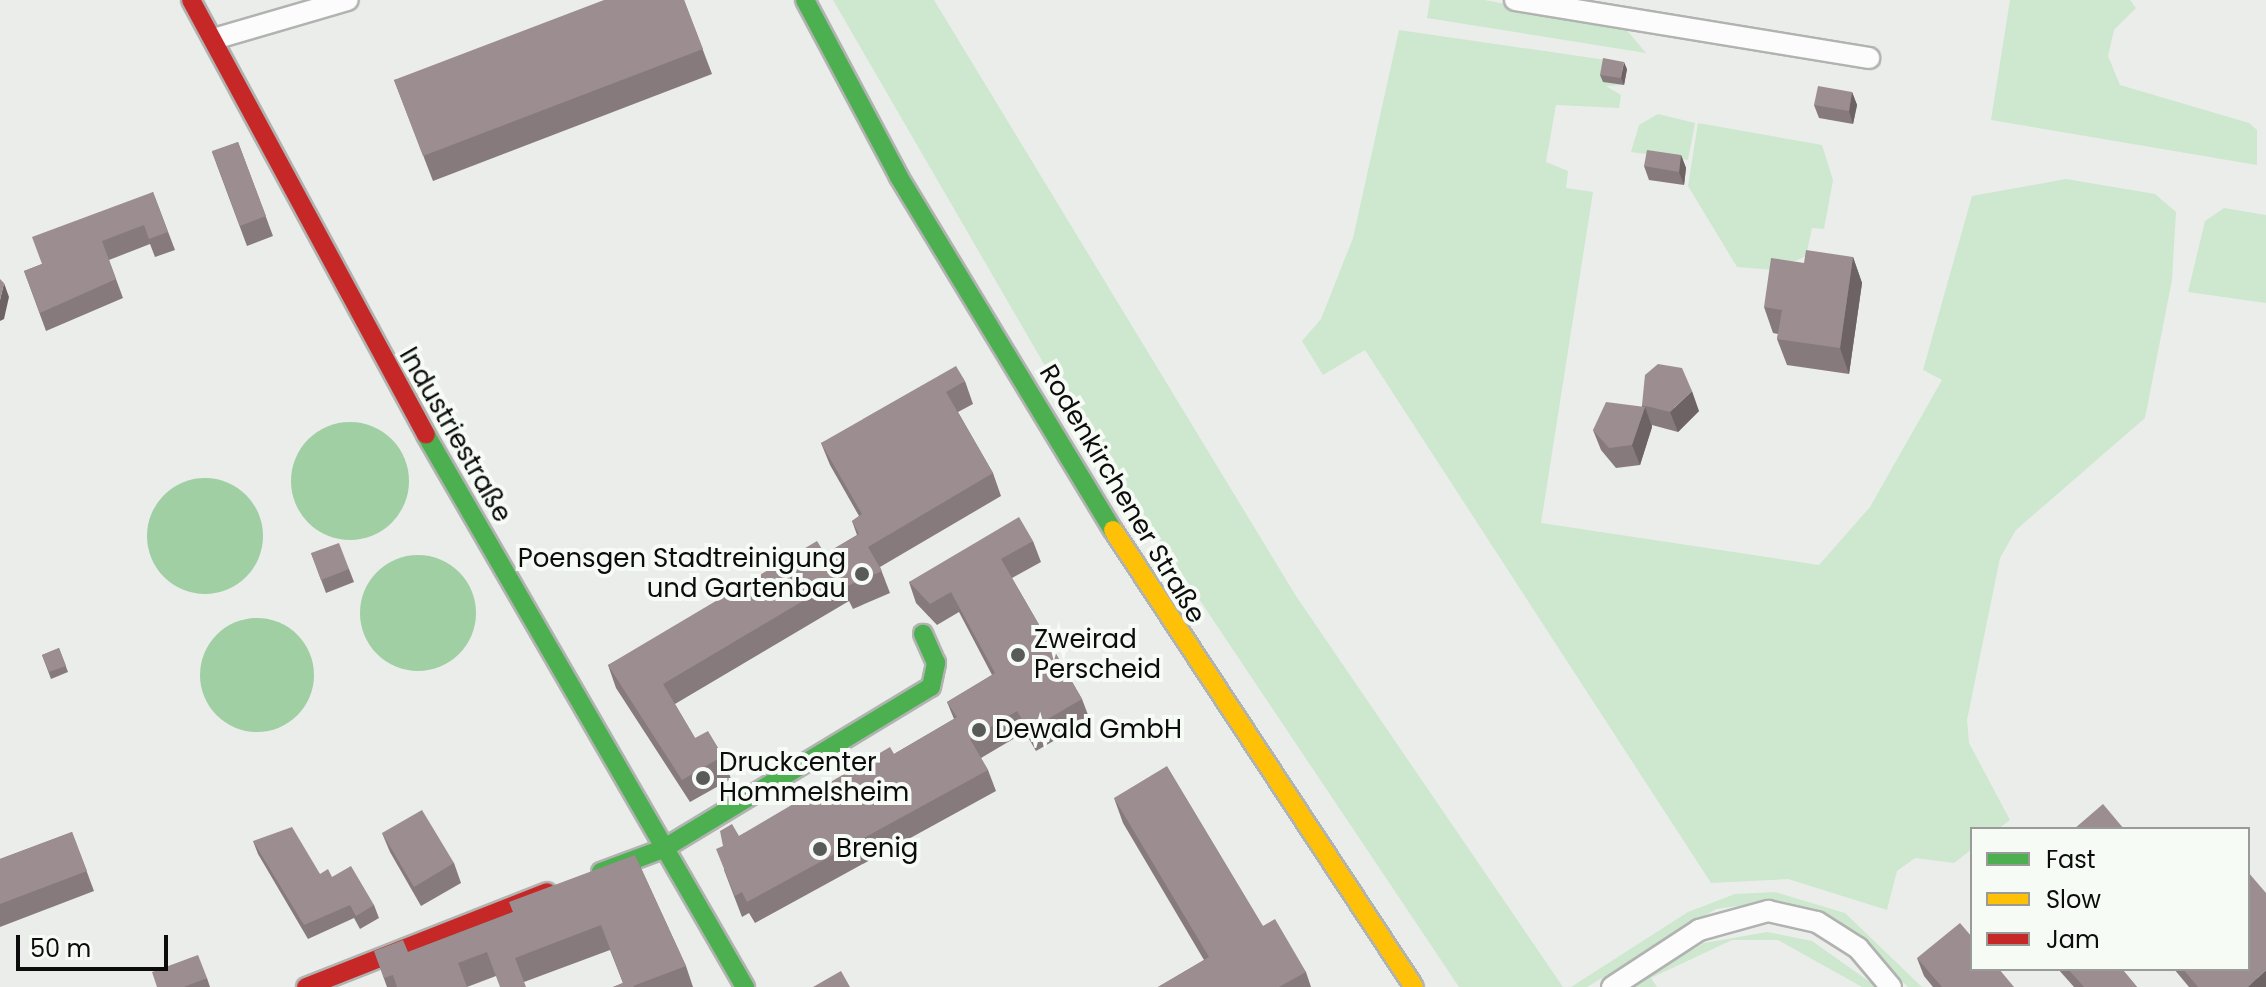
<!DOCTYPE html>
<html>
<head>
<meta charset="utf-8">
<style>
	body { margin:0 }
	#map { position:relative; width:2266px; height:987px; overflow:hidden; background:#eaedea; font-family:Poppins,sans-serif }
	div>[style] { position:absolute }
	.green>* { inset:0; background:#cde8ce }
	.water>* { inset:0; background:#a0cfa3 }
	.round { border-radius:50% }
	.roads { filter:drop-shadow(2px 0 #b1b3b1) drop-shadow(-2px 0 #b1b3b1) drop-shadow(0 2px #b1b3b1) drop-shadow(0 -2px #b1b3b1) }
	.street>* { height:20px; margin:-10px; padding:0 10px; transform-origin:10px; border-radius:10px; background:#fcfcfc }
	.fast>* { height:18px; margin:-9px; padding:0 9px; transform-origin:9px; border-radius:9px; background:#4caf50 }
	.slow>* { height:18px; margin:-9px; padding:0 9px; transform-origin:9px; border-radius:9px; background:#ffc107 }
	.jam>* { height:18px; margin:-9px; padding:0 9px; transform-origin:9px; border-radius:9px; background:#c62828 }
	.wall>* { inset:0; background:#867a7c }
	.shaded-wall>* { inset:0; background:#6d6365 }
	.building>* { inset:0; background:#9c8e90 }
	.dots>* { width:22px; height:22px; translate:-50% -50%; box-sizing:border-box; border:4px solid #f6fbf6; border-radius:50% }
	span { translate:-50% -50%; white-space:nowrap; text-align:center; line-height:1.15; -webkit-text-stroke:8px #f6fbf6; paint-order:stroke }
	.street-label { font-size:26px; color:#0b0c0b }
	.poi-label { font-size:26px; color:#0b0c0b }
	.right { translate:-100% -50%; text-align:right }
	.left { translate:0 -50%; text-align:left }
	.legend { position:absolute; left:1970px; top:827px; width:280px; height:144px; box-sizing:border-box; background:#f6fbf6; border:2px solid #989b98; margin:0; padding:10px 14px; list-style:none; font-size:24px; color:#0b0c0b }
	.legend li { display:flex; align-items:center; gap:16px; height:40px }
	.legend b { width:40px; border:2px solid #989b98 }
	.scale { position:absolute; left:16px; top:935px; width:152px; height:36px; box-sizing:border-box; border:4px solid #0b0c0b; border-top:0; padding-left:10px; font-size:24px; line-height:28px; white-space:nowrap; color:#0b0c0b; -webkit-text-stroke:6px #f6fbf6; paint-order:stroke }
</style>
</head>
<body>
<div id="map">
	<div class="green">
		<div style="clip-path:polygon(833px 0,934px 0,1296px 596px,1563px 987px,1459px 987px,1059px 390px)"></div>
		<div style="clip-path:polygon(1430px 0,1485px 0,1625px 28px,1646px 53px,1427px 18px)"></div>
		<div style="clip-path:polygon(2010px 0,2130px 0,2136px 8px,2114px 30px,2108px 56px,2120px 85px,2249px 123px,2257px 130px,2257px 165px,1991px 120px)"></div>
		<div style="clip-path:polygon(1399px 30px,1606px 60px,1603px 81px,1624px 85px,1606px 86px,1621px 95px,1619px 108px,1556px 105px,1546px 162px,1568px 171px,1566px 188px,1593px 192px,1541px 523px,1819px 565px,1870px 507px,1942px 380px,1923px 370px,1972px 196px,2066px 179px,2155px 194px,2176px 212px,2172px 280px,2145px 418px,2016px 530px,2000px 558px,1967px 720px,1969px 743px,2010px 820px,1998px 829px,1972px 829px,1972px 849px,1954px 863px,1915px 858px,1897px 871px,1887px 910px,1788px 879px,1711px 883px,1365px 350px,1323px 375px,1302px 341px,1321px 319px,1353px 238px)"></div>
		<div style="clip-path:polygon(1658px 114px,1695px 123px,1688px 160px,1631px 152px,1639px 125px)"></div>
		<div style="clip-path:polygon(1698px 123px,1822px 145px,1833px 180px,1824px 229px,1812px 228px,1806px 256px,1775px 270px,1737px 267px,1688px 186px)"></div>
		<div style="clip-path:polygon(2224px 208px,2266px 215px,2266px 303px,2188px 292px,2205px 221px)"></div>
		<div style="clip-path:polygon(1775px 892px,1845px 913px,1922px 987px,1908px 987px,1839px 921px,1774px 901px,1716px 909px,1587px 987px,1571px 987px,1688px 912px,1735px 894px)"></div>
		<div style="clip-path:polygon(1767px 932px,1812px 941px,1877px 987px,1862px 987px,1778px 940px,1732px 940px,1651px 978px,1657px 987px,1628px 987px,1704px 943px)"></div>
	</div>
	<div class="water">
		<div class="round" style="left:291px;top:422px;width:118px;height:118px"></div>
		<div class="round" style="left:147px;top:478px;width:116px;height:116px"></div>
		<div class="round" style="left:360px;top:555px;width:116px;height:116px"></div>
		<div class="round" style="left:200px;top:618px;width:114px;height:114px"></div>
	</div>
	<div class="roads">
		<div class="street">
			<div style="left:1515px;top:0;width:359px;rotate:9.3deg"></div>
			<div style="left:217px;top:38px;width:136px;rotate:-16.2deg"></div>
			<div style="left:1612px;top:987px;width:104px;rotate:-33.2deg"></div>
			<div style="left:1699px;top:930px;width:72px;rotate:-15.4deg"></div>
			<div style="left:1768px;top:911px;width:50px;rotate:12.7deg"></div>
			<div style="left:1817px;top:922px;width:49px;rotate:32.4deg"></div>
			<div style="left:1858px;top:948px;width:51px;rotate:49.8deg"></div>
		</div>
		<div class="fast">
			<div style="left:805px;top:0;width:200px;rotate:62deg"></div>
			<div style="left:899px;top:177px;width:413px;rotate:58.8deg"></div>
			<div style="left:426px;top:435px;width:638px;rotate:59.98deg"></div>
			<div style="left:601px;top:872px;width:66px;rotate:-20.4deg"></div>
			<div style="left:663px;top:849px;width:313px;rotate:-31.2deg"></div>
			<div style="left:931px;top:687px;width:25px;rotate:-78deg"></div>
			<div style="left:936px;top:663px;width:32px;rotate:-114deg"></div>
		</div>
		<div class="slow">
			<div style="left:1113px;top:530px;width:547px;rotate:56.63deg"></div>
		</div>
		<div class="jam">
			<div style="left:191px;top:0;width:494px;rotate:61.6deg"></div>
			<div style="left:306px;top:987px;width:259px;rotate:-21.5deg"></div>
		</div>
	</div>
	<div class="wall">
		<div style="clip-path:polygon(684px 0,712px 74px,433px 181px,394px 80px)"></div>
		<div style="clip-path:polygon(1627px 69px,1624px 85px,1603px 82px,1600px 75px)"></div>
		<div style="clip-path:polygon(1852px 92px,1857px 105px,1853px 124px,1819px 118px,1814px 105px)"></div>
		<div style="clip-path:polygon(238px 142px,273px 236px,247px 246px,212px 152px)"></div>
		<div style="clip-path:polygon(1681px 155px,1686px 168px,1684px 185px,1649px 180px,1644px 166px)"></div>
		<div style="clip-path:polygon(153px 192px,175px 250px,155px 257px,150px 244px,109px 260px,123px 298px,46px 331px,24px 271px,42px 264px)"></div>
		<div style="clip-path:polygon(1853px 257px,1862px 283px,1849px 374px,1787px 365px,1777px 339px,1778px 334px,1773px 333px,1764px 307px)"></div>
		<div style="clip-path:polygon(965px 381px,973px 404px,958px 412px,993px 473px,1001px 496px,880px 567px,890px 593px,853px 609px,849px 601px,675px 704px,695px 738px,723px 756px,731px 779px,690px 802px,616px 688px,608px 665px,825px 554px,857px 535px,852px 521px,859px 516px,830px 465px,821px 443px)"></div>
		<div style="clip-path:polygon(1642px 405px,1699px 411px,1678px 432px,1652px 425px,1652px 427px,1640px 465px,1616px 468px,1601px 450px,1593px 430px,1642px 407px)"></div>
		<div style="clip-path:polygon(1033px 541px,1041px 562px,1012px 578px,1082px 699px,1090px 720px,1036px 751px,1025px 732px,981px 758px,988px 770px,996px 791px,755px 923px,749px 913px,742px 917px,724px 870px,739px 836px,894px 754px,954px 719px,947px 702px,992px 675px,959px 612px,937px 625px,916px 603px,909px 582px)"></div>
		<div style="clip-path:polygon(311px 553px,349px 569px,354px 582px,326px 593px)"></div>
		<div style="clip-path:polygon(59px 648px,68px 672px,51px 679px,42px 655px)"></div>
		<div style="clip-path:polygon(1114px 798px,1263px 926px,1306px 972px,1311px 987px,1158px 987px,1204px 960px,1123px 823px)"></div>
		<div style="clip-path:polygon(72px 832px,94px 891px,0 927px,0 859px)"></div>
		<div style="clip-path:polygon(382px 833px,454px 863px,461px 883px,421px 906px,390px 852px)"></div>
		<div style="clip-path:polygon(253px 841px,320px 874px,332px 877px,374px 905px,379px 918px,360px 929px,354px 918px,308px 939px,258px 854px)"></div>
		<div style="clip-path:polygon(635px 855px,686px 966px,693px 987px,613px 987px,623px 983px,610px 950px,524px 982px,496px 976px,467px 987px,387px 987px,374px 951px,408px 952px,513px 912px)"></div>
		<div style="clip-path:polygon(1917px 958px,2014px 987px,1933px 987px,1924px 976px)"></div>
		<div style="clip-path:polygon(2058px 969px,2122px 969px,2137px 987px,2074px 987px)"></div>
		<div style="clip-path:polygon(2174px 969px,2248px 969px,2266px 987px,2189px 987px)"></div>
		<div style="clip-path:polygon(207px 978px,210px 987px,157px 987px)"></div>
	</div>
	<div class="shaded-wall">
		<div style="clip-path:polygon(1624px 62px,1627px 69px,1624px 85px,1621px 78px)"></div>
		<div style="clip-path:polygon(1852px 92px,1857px 105px,1853px 124px,1849px 111px)"></div>
		<div style="clip-path:polygon(1681px 155px,1686px 168px,1684px 185px,1679px 172px)"></div>
		<div style="clip-path:polygon(1853px 257px,1862px 283px,1849px 374px,1840px 348px)"></div>
		<div style="clip-path:polygon(4px 283px,9px 297px,4px 319px,0 321px,0 300px)"></div>
		<div style="clip-path:polygon(1692px 391px,1699px 411px,1678px 432px,1670px 412px)"></div>
		<div style="clip-path:polygon(1645px 407px,1652px 427px,1640px 465px,1632px 445px)"></div>
		<div style="clip-path:polygon(2266px 970px,2266px 987px,2248px 987px)"></div>
	</div>
	<div class="building">
		<div style="clip-path:polygon(604px 0,684px 0,703px 49px,423px 156px,394px 80px)"></div>
		<div style="clip-path:polygon(1603px 58px,1624px 62px,1621px 78px,1600px 75px)"></div>
		<div style="clip-path:polygon(1818px 86px,1852px 92px,1849px 111px,1814px 105px)"></div>
		<div style="clip-path:polygon(238px 142px,266px 216px,240px 226px,212px 151px)"></div>
		<div style="clip-path:polygon(1647px 150px,1681px 155px,1679px 172px,1644px 166px)"></div>
		<div style="clip-path:polygon(153px 192px,168px 232px,149px 239px,144px 225px,102px 241px,116px 279px,40px 313px,24px 271px,42px 264px,32px 237px)"></div>
		<div style="clip-path:polygon(1806px 250px,1853px 257px,1840px 348px,1777px 339px,1782px 310px,1764px 307px,1771px 258px,1804px 263px)"></div>
		<div style="clip-path:polygon(0 279px,4px 283px,0 300px)"></div>
		<div style="clip-path:polygon(1658px 364px,1682px 368px,1692px 391px,1670px 412px,1642px 405px,1645px 375px)"></div>
		<div style="clip-path:polygon(956px 366px,965px 381px,946px 392px,993px 473px,868px 547px,882px 571px,845px 587px,840px 579px,663px 684px,695px 738px,708px 731px,723px 756px,682px 780px,608px 665px,817px 541px,825px 554px,859px 534px,852px 521px,862px 514px,821px 443px)"></div>
		<div style="clip-path:polygon(1606px 402px,1645px 407px,1632px 445px,1609px 448px,1593px 430px)"></div>
		<div style="clip-path:polygon(1019px 517px,1033px 541px,1001px 559px,1082px 699px,1029px 730px,1017px 711px,970px 739px,988px 770px,747px 902px,742px 892px,735px 896px,716px 849px,723px 846px,720px 831px,732px 824px,739px 836px,890px 747px,894px 754px,957px 717px,947px 702px,995px 673px,951px 592px,930px 604px,909px 582px)"></div>
		<div style="clip-path:polygon(339px 543px,349px 569px,321px 580px,311px 553px)"></div>
		<div style="clip-path:polygon(59px 648px,66px 666px,49px 672px,42px 655px)"></div>
		<div style="clip-path:polygon(1167px 766px,1263px 926px,1275px 919px,1306px 972px,1279px 987px,1158px 987px,1209px 957px,1114px 798px)"></div>
		<div style="clip-path:polygon(2103px 804px,2124px 829px,2074px 829px)"></div>
		<div style="clip-path:polygon(422px 810px,454px 863px,414px 887px,382px 833px)"></div>
		<div style="clip-path:polygon(292px 827px,320px 874px,328px 869px,332px 877px,351px 866px,374px 905px,356px 916px,350px 905px,304px 925px,253px 841px)"></div>
		<div style="clip-path:polygon(72px 832px,87px 871px,0 904px,0 859px)"></div>
		<div style="clip-path:polygon(635px 855px,686px 966px,633px 986px,634px 987px,613px 987px,623px 983px,601px 925px,515px 958px,526px 987px,500px 987px,487px 952px,458px 963px,467px 987px,397px 987px,393px 975px,384px 978px,374px 951px,403px 940px,408px 952px,513px 912px,509px 902px)"></div>
		<div style="clip-path:polygon(2248px 872px,2266px 893px,2266px 970px,2248px 987px,2198px 987px,2183px 969px,2248px 969px)"></div>
		<div style="clip-path:polygon(1960px 923px,1972px 937px,1972px 969px,1999px 969px,2014px 987px,1942px 987px,1917px 958px)"></div>
		<div style="clip-path:polygon(198px 955px,207px 978px,184px 987px,157px 987px,152px 972px)"></div>
		<div style="clip-path:polygon(2068px 969px,2122px 969px,2137px 987px,2084px 987px)"></div>
		<div style="clip-path:polygon(841px 971px,850px 987px,813px 987px)"></div>
	</div>
	<div class="dots">
		<div style="left:862px;top:574px;background:#595b59"></div>
		<div style="left:1018px;top:655px;background:#595b59"></div>
		<div style="left:979px;top:730px;background:#595b59"></div>
		<div style="left:703px;top:778px;background:#595b59"></div>
		<div style="left:820px;top:849px;background:#595b59"></div>
	</div>
	<div class="street-label">
		<span style="left:455px;top:435px;rotate:60deg">Industriestraße</span>
		<span style="left:1122px;top:494px;rotate:59deg">Rodenkirchener Straße</span>
	</div>
	<div class="poi-label">
		<span class="right" style="left:846px;top:574px">Poensgen Stadtreinigung<br>und Gartenbau</span>
		<span class="left" style="left:1034px;top:655px">Zweirad<br>Perscheid</span>
		<span class="left" style="left:995px;top:730px">Dewald GmbH</span>
		<span class="left" style="left:719px;top:778px">Druckcenter<br>Hommelsheim</span>
		<span class="left" style="left:836px;top:849px">Brenig</span>
	</div>
	<ul class="legend">
	<li><b style="height:10px;background:#4caf50"></b>Fast</li>
	<li><b style="height:10px;background:#ffc107"></b>Slow</li>
	<li><b style="height:10px;background:#c62828"></b>Jam</li>
	</ul>
	<div class="scale">50 m</div>
</div>
</body>
</html>
